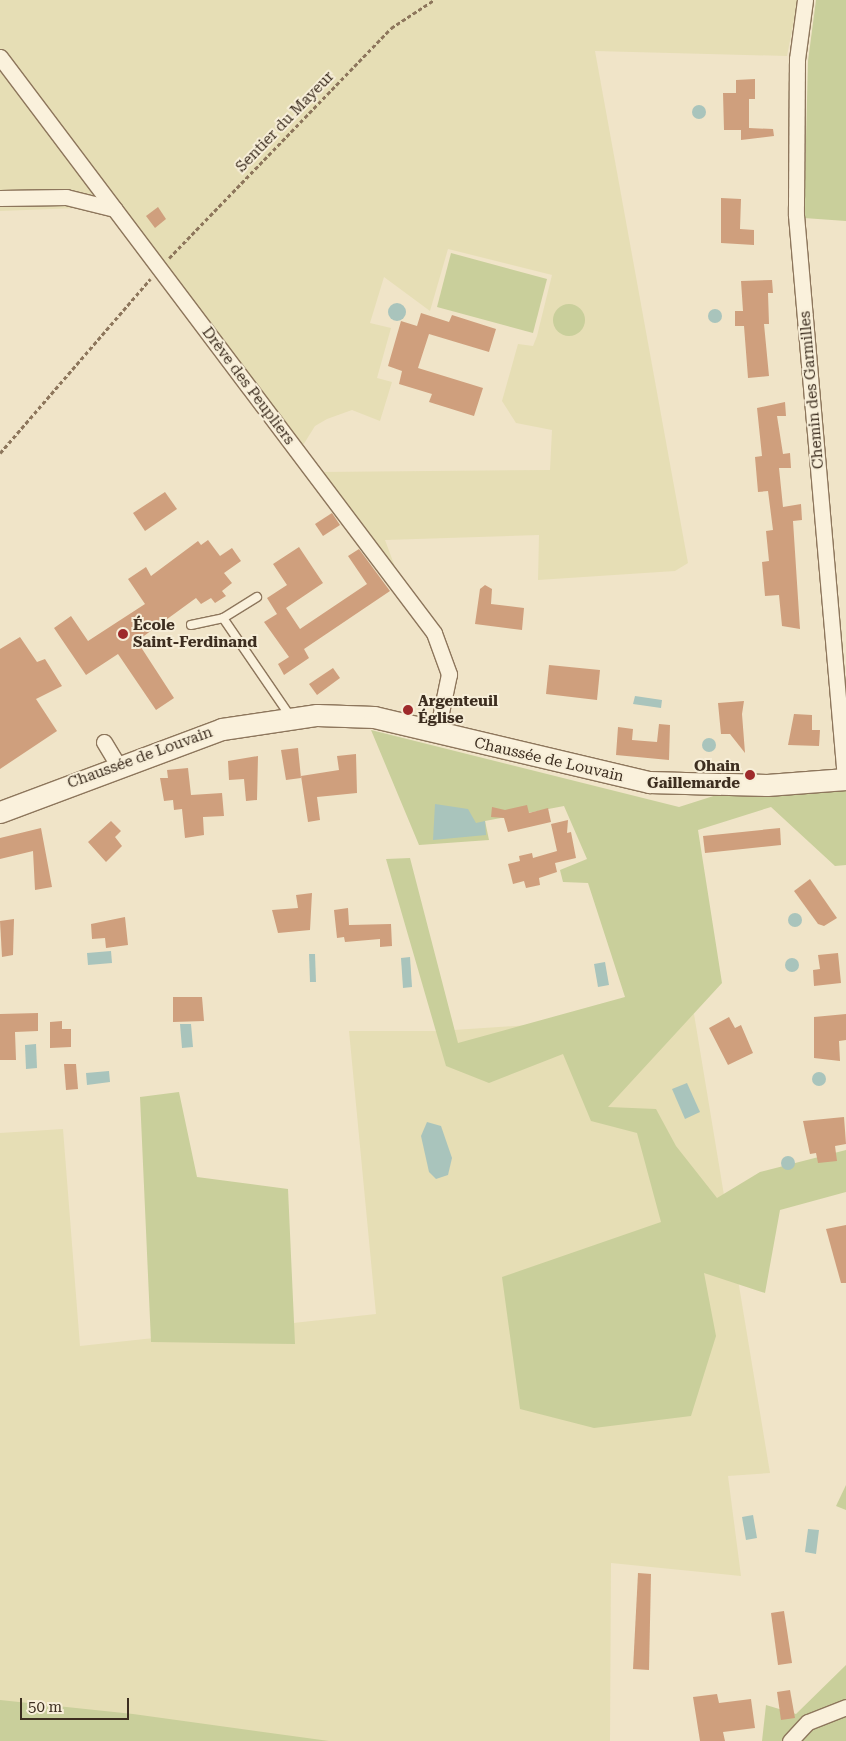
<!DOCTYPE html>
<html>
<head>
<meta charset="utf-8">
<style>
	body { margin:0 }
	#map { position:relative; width:846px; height:1741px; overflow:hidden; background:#f0e4c8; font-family:"Roboto Serif",serif }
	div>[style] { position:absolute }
	.farmland>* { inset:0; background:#e6deb5 }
	.green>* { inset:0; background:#c9cf9b }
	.round { border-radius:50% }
	.water>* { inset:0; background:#a9c4bc }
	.building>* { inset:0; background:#cf9f7d }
	.path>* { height:2.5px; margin-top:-1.25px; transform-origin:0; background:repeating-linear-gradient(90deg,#8d765c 0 4px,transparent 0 6.5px) }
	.roads { filter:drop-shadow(1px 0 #8d765c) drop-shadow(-1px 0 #8d765c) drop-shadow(0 1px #8d765c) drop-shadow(0 -1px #8d765c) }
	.lane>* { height:8px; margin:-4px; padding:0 4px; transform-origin:4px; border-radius:4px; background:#faf1dc }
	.street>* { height:15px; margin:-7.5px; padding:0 7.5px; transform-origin:7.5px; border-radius:7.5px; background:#faf1dc }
	.secondary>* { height:21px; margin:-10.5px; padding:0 10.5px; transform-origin:10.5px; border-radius:10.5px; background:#faf1dc }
	.dots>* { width:14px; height:14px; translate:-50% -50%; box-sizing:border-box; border:2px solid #f7eed8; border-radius:50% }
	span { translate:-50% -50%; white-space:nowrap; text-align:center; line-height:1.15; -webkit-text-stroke:4px #f7eed8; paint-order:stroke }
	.street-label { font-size:15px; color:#3d2e20 }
	.poi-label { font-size:15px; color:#3d2e20; font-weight:700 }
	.left { translate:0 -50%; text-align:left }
	.right { translate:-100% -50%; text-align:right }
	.scale { position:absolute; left:20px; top:1698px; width:109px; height:22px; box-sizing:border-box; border:2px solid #3d2e20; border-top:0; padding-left:6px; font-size:15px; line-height:18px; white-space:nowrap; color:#3d2e20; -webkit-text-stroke:4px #f7eed8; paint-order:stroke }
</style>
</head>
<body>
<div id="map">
	<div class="farmland">
		<div style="clip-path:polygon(0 0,798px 0,787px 56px,595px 51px,688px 563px,675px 571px,538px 580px,539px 535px,385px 540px,401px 583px,321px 472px,550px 470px,552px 430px,516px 423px,502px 401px,518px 344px,533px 346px,537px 336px,552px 275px,448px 249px,430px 311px,384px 277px,370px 323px,391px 328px,377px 378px,392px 382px,380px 421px,352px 410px,327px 419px,315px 426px,300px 450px,105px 207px,0 211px)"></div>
		<div style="clip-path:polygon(694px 1014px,770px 1473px,728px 1476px,741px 1576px,611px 1563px,610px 1741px,0 1741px,0 1133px,63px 1129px,80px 1346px,376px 1314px,349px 1031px,439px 1031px)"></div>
	</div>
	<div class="green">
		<div style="clip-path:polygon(816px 0,846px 0,846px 221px,804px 218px,808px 61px)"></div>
		<div style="clip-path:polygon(451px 253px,547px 279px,533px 333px,437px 307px)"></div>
		<div class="round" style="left:553px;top:304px;width:32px;height:32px"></div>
		<div style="clip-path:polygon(371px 730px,679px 807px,748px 785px,846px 770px,846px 865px,835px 866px,771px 807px,698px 830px,722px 983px,608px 1107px,656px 1109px,676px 1146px,717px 1198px,760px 1172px,846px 1150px,846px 1192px,780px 1210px,765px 1293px,704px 1273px,716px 1336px,691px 1416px,594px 1428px,520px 1409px,502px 1277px,661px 1222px,637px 1133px,591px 1121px,563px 1054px,489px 1083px,446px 1066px,386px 859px,410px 858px,458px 1043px,625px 997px,588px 883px,563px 882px,560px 870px,587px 859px,564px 806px,485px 821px,489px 840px,419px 845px)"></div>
		<div style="clip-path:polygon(179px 1092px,197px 1177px,288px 1189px,295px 1344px,151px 1342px,140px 1097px)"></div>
		<div style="clip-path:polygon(846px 1485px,846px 1510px,836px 1506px)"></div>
		<div style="clip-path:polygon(846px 1665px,846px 1741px,762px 1741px,766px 1705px,796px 1714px)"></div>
		<div style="clip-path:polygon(0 1700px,133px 1714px,329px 1741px,0 1741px)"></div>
	</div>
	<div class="water">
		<div class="round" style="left:692px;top:105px;width:14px;height:14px"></div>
		<div class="round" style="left:388px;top:303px;width:18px;height:18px"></div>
		<div class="round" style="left:708px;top:309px;width:14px;height:14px"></div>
		<div style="clip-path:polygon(635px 696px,662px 700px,661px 708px,633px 704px)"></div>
		<div class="round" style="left:702px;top:738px;width:14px;height:14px"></div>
		<div style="clip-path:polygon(435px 804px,468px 809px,476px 823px,485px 821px,486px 835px,433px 840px)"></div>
		<div class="round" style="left:788px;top:913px;width:14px;height:14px"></div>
		<div style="clip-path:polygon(111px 951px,112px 963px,88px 965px,87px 953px)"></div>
		<div style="clip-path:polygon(309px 954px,315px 954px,316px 982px,310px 982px)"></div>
		<div style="clip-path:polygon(410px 957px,412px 987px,403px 988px,401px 958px)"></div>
		<div class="round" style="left:785px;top:958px;width:14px;height:14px"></div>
		<div style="clip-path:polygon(605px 962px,609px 985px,598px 987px,594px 964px)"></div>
		<div style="clip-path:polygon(180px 1024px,191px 1024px,193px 1047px,182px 1048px)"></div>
		<div style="clip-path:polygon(36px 1044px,37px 1068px,26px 1069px,25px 1045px)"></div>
		<div style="clip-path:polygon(109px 1071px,110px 1082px,87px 1085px,86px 1073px)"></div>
		<div class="round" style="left:812px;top:1072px;width:14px;height:14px"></div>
		<div style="clip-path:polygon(687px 1083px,700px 1112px,685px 1119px,672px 1089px)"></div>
		<div style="clip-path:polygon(427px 1122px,441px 1126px,452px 1158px,448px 1175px,436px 1179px,429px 1172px,421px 1136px)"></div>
		<div class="round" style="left:781px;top:1156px;width:14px;height:14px"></div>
		<div style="clip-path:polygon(753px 1515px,757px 1538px,746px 1540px,742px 1517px)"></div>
		<div style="clip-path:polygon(808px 1529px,819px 1530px,816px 1554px,805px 1552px)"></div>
	</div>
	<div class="building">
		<div style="clip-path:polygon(755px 79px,755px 99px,749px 99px,749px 128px,773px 129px,774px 136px,741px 140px,741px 130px,724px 130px,723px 93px,736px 93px,736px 80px)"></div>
		<div style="clip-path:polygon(721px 198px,741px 199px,740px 229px,754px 230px,754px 245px,721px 243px)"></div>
		<div style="clip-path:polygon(158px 207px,166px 219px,155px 228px,146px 216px)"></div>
		<div style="clip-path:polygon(772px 280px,773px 293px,768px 293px,769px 324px,764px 324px,769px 376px,748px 378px,744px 326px,735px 326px,735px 311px,743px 311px,741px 281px)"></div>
		<div style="clip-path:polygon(421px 313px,449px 322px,452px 315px,496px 329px,489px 352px,429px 334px,418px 368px,483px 388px,474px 416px,429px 402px,432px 394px,399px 384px,402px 371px,388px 366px,401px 321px,417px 326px)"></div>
		<div style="clip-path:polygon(785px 402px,786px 416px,777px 416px,783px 454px,790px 453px,791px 468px,779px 468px,783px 507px,801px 504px,802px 520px,793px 521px,800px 629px,782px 626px,779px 595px,765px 596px,762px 562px,769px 561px,766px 531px,773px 530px,768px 491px,758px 492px,755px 457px,762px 456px,757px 408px)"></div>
		<div style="clip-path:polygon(165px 492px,177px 509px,145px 531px,133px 513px)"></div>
		<div style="clip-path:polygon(332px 513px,340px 525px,323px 536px,315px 524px)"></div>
		<div style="clip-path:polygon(208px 540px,220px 556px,232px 548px,241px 561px,224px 573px,232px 583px,222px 591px,226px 596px,215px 603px,211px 598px,201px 604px,196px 598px,137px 641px,174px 698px,156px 710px,118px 654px,86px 675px,54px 628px,71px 616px,88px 641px,145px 604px,128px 579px,146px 567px,151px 576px,198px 541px,201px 545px)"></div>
		<div style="clip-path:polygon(299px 547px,323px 583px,286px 608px,300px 629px,367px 584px,348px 556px,359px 549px,390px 591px,304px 649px,309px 658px,284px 675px,278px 664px,289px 657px,264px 622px,277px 614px,267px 598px,287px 585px,273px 564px)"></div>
		<div style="clip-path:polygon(485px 585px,492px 589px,491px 604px,524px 608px,522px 630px,475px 624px,480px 589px)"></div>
		<div style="clip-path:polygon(20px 637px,37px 662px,45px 659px,62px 686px,36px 699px,57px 731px,0 769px,0 649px)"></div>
		<div style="clip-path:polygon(549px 665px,600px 670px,597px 700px,546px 694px)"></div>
		<div style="clip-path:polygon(333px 668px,340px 678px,317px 695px,309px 684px)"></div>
		<div style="clip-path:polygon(744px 701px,742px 714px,745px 753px,730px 734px,721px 734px,718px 703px)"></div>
		<div style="clip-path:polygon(794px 714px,812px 715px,812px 730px,820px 730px,819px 746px,788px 745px)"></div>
		<div style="clip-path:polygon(659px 724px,670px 725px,669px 760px,616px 755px,618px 727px,633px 729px,632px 740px,657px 742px)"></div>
		<div style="clip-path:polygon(298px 748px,301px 778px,286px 780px,281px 750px)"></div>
		<div style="clip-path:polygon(356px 754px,357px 793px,317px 797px,320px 820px,308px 822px,301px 776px,339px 770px,337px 756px)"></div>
		<div style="clip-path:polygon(258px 756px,257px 800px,246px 801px,244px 779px,229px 780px,228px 761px)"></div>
		<div style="clip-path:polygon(188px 768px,191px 795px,222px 793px,224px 816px,203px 817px,204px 835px,185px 838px,182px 809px,174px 810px,173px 800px,164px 801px,160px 778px,168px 778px,167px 770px)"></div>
		<div style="clip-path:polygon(527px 805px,529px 813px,548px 808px,551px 822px,508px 832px,504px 818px,491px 817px,492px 807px,505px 810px)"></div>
		<div style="clip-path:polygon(568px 820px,567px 833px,571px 832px,576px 858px,555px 863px,557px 872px,539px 878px,540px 885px,526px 888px,524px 881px,513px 884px,508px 864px,520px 861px,519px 856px,532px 853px,533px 858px,557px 851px,551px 824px)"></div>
		<div style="clip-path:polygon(111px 821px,121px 831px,115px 837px,122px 846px,106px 862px,88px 842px)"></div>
		<div style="clip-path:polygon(41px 828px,52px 887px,35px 890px,33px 851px,0 859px,0 838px)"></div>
		<div style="clip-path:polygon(780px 828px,781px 845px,705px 853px,703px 836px)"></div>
		<div style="clip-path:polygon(810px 879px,837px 918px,824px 926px,818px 924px,794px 891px)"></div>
		<div style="clip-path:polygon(312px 893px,310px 930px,278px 933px,272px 910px,298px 908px,296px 895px)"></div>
		<div style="clip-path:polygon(348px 908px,349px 925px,391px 924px,392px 946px,380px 947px,380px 939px,345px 942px,344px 937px,337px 938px,334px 910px)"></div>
		<div style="clip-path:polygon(125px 917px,128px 945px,106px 948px,105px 938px,92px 939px,91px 924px)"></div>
		<div style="clip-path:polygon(14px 919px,13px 955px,2px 957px,0 921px)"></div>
		<div style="clip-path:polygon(838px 953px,841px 983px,814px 986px,813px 970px,820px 969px,818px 955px)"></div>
		<div style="clip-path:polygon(173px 997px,202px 997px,204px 1021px,173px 1022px)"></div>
		<div style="clip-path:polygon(38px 1013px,38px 1031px,15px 1032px,16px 1060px,0 1060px,0 1014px)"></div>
		<div style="clip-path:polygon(846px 1014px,846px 1040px,839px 1041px,840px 1061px,814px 1058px,814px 1017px)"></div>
		<div style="clip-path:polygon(729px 1017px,735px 1028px,741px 1025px,753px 1053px,728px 1065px,709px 1028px)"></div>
		<div style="clip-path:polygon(62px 1021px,62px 1029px,71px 1029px,71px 1047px,50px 1048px,50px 1022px)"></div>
		<div style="clip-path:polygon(64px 1064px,76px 1064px,78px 1089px,66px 1090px)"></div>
		<div style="clip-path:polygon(844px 1117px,846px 1144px,835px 1146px,837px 1161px,818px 1163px,816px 1153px,810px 1154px,803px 1121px)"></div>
		<div style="clip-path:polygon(846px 1225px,846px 1283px,841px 1283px,826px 1229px)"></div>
		<div style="clip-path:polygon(638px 1573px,651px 1574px,649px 1670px,633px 1669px)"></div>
		<div style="clip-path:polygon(784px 1611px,792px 1663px,778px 1665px,771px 1613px)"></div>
		<div style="clip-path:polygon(790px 1690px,795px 1718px,781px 1720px,777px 1692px)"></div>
		<div style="clip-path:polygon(717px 1694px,719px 1703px,751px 1699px,755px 1728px,723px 1732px,725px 1741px,700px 1741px,693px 1697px)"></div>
	</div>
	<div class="path">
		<div style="left:169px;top:258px;width:320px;rotate:-46deg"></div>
		<div style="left:391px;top:28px;width:51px;rotate:-33.1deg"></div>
		<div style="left:0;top:453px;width:230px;rotate:-49.2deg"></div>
	</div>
	<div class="roads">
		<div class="lane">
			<div style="left:257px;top:597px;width:40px;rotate:148deg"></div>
			<div style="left:223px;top:618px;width:119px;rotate:55.6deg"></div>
			<div style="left:191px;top:625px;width:33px;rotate:-12deg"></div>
		</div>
		<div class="street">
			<div style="left:805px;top:0;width:60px;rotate:97.7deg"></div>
			<div style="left:797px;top:59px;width:156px;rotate:90.4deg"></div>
			<div style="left:796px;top:215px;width:566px;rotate:85.03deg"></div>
			<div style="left:0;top:57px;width:721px;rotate:53deg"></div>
			<div style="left:434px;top:633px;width:44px;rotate:69.9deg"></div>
			<div style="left:449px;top:674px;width:59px;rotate:101.7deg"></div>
			<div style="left:0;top:198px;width:66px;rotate:-0.9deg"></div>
			<div style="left:66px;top:197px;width:50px;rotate:13.8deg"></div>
			<div style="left:104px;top:742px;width:27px;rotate:59deg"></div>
			<div style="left:790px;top:1741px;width:26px;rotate:-47deg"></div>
			<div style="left:808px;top:1722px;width:41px;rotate:-21.5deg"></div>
		</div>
		<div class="secondary">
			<div style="left:0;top:812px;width:237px;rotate:-20.5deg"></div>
			<div style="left:222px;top:729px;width:96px;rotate:-8.4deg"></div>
			<div style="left:317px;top:715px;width:57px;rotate:2deg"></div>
			<div style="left:374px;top:717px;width:283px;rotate:13.3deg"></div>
			<div style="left:649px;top:782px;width:118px;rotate:1.5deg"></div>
			<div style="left:767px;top:785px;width:79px;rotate:-4.3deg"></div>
		</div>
	</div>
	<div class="dots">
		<div style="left:123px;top:634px;background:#9e2a2b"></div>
		<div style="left:408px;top:710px;background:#9e2a2b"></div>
		<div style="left:750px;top:775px;background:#9e2a2b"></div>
	</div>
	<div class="street-label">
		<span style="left:285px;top:122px;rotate:-46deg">Sentier du Mayeur</span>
		<span style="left:248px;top:386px;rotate:53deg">Drève des Peupliers</span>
		<span style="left:812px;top:390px;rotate:-95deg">Chemin des Garmilles</span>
		<span style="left:140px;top:758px;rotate:-20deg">Chaussée de Louvain</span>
		<span style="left:549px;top:760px;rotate:13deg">Chaussée de Louvain</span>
	</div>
	<div class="poi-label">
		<span class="left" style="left:133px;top:634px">École<br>Saint-Ferdinand</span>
		<span class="left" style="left:418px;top:710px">Argenteuil<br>Église</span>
		<span class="right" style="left:740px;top:775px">Ohain<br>Gaillemarde</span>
	</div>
	<div class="scale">50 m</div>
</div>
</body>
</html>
